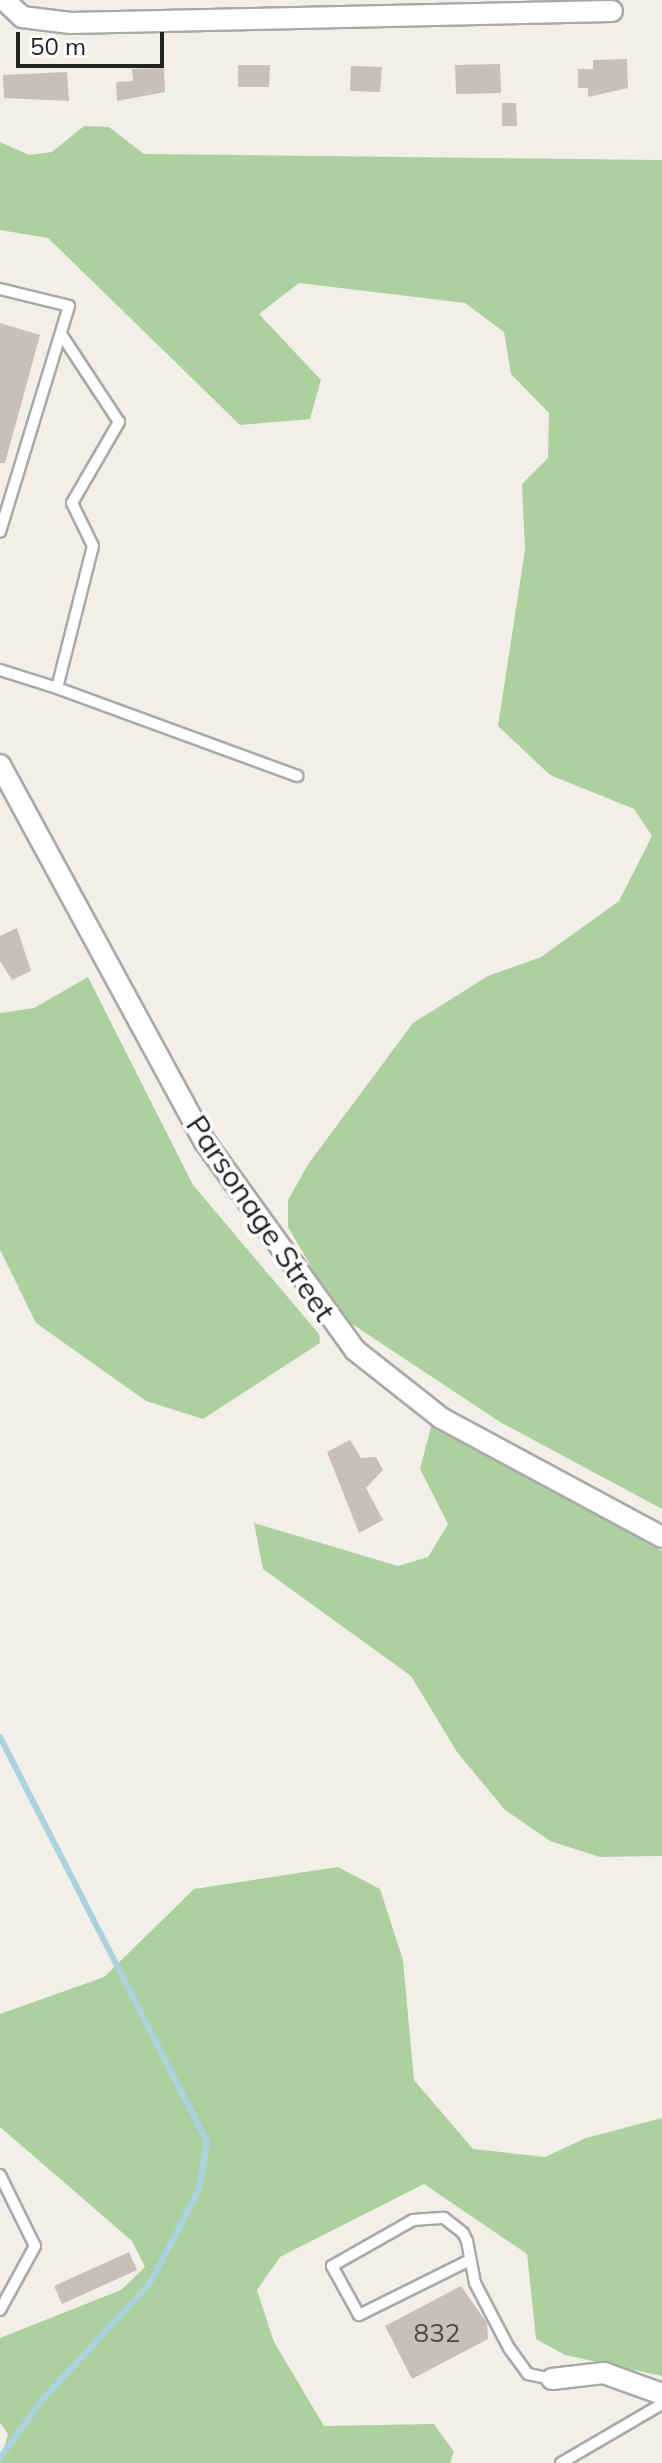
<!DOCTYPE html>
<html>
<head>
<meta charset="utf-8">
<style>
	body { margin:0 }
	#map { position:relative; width:662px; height:2463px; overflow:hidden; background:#f2efe9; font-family:Mulish,sans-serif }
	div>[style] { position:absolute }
	.forest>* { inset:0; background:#add19e }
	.stream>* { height:6px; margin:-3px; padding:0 3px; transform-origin:3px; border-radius:3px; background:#aad3df }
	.building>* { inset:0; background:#c7bfb8 }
	.roads { filter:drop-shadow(2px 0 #a9a9a9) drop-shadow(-2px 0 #a9a9a9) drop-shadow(0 2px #a9a9a9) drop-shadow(0 -2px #a9a9a9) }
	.service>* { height:10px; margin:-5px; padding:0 5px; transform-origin:5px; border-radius:5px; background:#fff }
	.minor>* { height:20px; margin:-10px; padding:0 10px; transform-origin:10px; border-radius:10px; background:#fff }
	span { translate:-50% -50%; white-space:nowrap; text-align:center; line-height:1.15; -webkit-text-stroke:7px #fff; paint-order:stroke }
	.number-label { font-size:26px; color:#4b4948 }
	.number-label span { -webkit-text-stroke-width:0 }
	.street-label { font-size:30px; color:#222 }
	.scale { position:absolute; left:16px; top:32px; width:148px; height:36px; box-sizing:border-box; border:4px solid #222; border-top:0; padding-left:10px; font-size:24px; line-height:28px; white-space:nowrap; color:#222; -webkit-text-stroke:6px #fff; paint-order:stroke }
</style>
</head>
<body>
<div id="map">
	<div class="forest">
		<div style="clip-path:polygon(84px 126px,109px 127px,144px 154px,662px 160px,662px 1509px,500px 1422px,340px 1316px,288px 1227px,288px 1200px,309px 1163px,413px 1023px,488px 976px,541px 957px,619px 901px,652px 836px,634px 809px,550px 775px,498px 726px,525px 550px,522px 484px,548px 458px,549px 413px,511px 374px,504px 332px,465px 303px,299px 283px,259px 314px,321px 380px,310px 419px,240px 425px,48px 238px,0 230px,0 142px,29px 155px,52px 152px)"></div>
		<div style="clip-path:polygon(88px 977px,193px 1185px,319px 1334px,320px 1343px,203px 1419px,146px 1401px,36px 1323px,0 1250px,0 1013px,34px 1008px)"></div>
		<div style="clip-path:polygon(432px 1423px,662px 1551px,662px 1856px,600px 1857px,550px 1841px,505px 1810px,457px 1752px,411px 1676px,263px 1569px,254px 1523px,398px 1566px,428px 1557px,448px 1524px,420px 1469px)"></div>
		<div style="clip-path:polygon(338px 1867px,380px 1889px,403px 1960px,414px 2080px,473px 2149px,545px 2157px,586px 2138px,662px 2118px,662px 2376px,565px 2355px,536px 2339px,527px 2254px,424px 2184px,280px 2257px,257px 2290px,274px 2342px,324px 2426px,434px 2424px,454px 2452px,450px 2463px,0 2463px,8px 2434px,0 2423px,0 2338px,121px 2290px,145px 2267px,132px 2241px,0 2127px,0 2014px,104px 1977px,194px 1889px)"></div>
	</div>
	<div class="stream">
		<div style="left:0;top:1737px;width:454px;rotate:62.9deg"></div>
		<div style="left:207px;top:2141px;width:49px;rotate:99.5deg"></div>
		<div style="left:199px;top:2189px;width:106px;rotate:117.5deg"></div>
		<div style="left:150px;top:2283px;width:158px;rotate:132.7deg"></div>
		<div style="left:43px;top:2399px;width:73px;rotate:126.1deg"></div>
	</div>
	<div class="building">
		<div style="clip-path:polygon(627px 59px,628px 88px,588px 97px,588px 88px,578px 88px,578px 69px,593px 69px,593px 60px)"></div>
		<div style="clip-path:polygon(500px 64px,501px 93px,456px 94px,455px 65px)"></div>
		<div style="clip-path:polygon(238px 65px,270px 65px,269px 87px,238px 87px)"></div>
		<div style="clip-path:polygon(351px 66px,382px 67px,380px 92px,350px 91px)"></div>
		<div style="clip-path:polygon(164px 68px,165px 92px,117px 101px,116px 82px,133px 81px,132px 69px)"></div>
		<div style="clip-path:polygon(67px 72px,69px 101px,4px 98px,3px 75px)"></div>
		<div style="clip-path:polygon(502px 103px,516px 103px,517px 126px,502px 126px)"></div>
		<div style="clip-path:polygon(0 323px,40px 335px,5px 463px,0 463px)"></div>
		<div style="clip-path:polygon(17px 928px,31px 971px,12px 980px,0 961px,0 936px)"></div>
		<div style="clip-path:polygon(350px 1440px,361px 1458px,376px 1457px,383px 1470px,366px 1488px,383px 1520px,359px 1533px,327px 1452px)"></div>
		<div style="clip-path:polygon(129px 2252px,137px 2270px,62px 2304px,54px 2286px)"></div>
		<div style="clip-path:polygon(461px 2286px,487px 2323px,488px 2339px,412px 2379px,385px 2326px)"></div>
	</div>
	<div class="roads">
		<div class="service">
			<div style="left:0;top:289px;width:71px;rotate:13.8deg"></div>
			<div style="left:69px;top:306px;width:236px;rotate:107deg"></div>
			<div style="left:0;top:670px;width:60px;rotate:17.5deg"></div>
			<div style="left:57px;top:688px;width:146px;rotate:-75.8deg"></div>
			<div style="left:93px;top:546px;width:48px;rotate:-116deg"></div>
			<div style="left:72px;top:503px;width:94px;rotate:-59.9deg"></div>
			<div style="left:119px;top:422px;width:105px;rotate:-123.4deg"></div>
			<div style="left:57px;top:688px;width:256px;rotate:20.1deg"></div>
			<div style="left:0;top:2175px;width:79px;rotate:63.8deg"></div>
			<div style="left:35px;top:2246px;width:73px;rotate:118.7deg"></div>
			<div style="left:470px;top:2260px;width:124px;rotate:153.6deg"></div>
			<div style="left:359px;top:2315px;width:56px;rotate:-118.9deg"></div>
			<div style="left:332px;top:2266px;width:93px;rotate:-29.6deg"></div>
			<div style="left:413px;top:2220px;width:31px;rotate:-4deg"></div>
			<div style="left:444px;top:2218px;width:24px;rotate:38deg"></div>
			<div style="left:463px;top:2233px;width:9px;rotate:63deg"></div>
			<div style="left:467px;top:2241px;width:43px;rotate:79.2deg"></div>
			<div style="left:475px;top:2283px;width:73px;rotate:62.4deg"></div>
			<div style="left:509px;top:2348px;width:32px;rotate:54deg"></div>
			<div style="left:528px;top:2374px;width:25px;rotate:12deg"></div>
			<div style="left:561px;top:2463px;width:117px;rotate:-30.3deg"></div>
		</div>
		<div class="minor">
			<div style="left:4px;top:0;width:25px;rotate:43deg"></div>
			<div style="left:22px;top:17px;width:49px;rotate:7deg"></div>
			<div style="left:71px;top:23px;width:541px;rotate:-1.27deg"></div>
			<div style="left:0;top:765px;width:429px;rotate:61.5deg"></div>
			<div style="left:205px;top:1142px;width:256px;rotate:54.2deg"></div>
			<div style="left:355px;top:1350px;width:110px;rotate:38.3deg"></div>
			<div style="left:441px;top:1418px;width:251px;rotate:28.3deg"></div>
			<div style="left:552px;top:2379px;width:52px;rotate:-6.6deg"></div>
			<div style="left:604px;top:2373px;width:62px;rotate:19.9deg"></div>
		</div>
	</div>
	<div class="number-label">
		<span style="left:437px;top:2333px">832</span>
	</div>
	<div class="street-label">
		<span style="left:261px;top:1218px;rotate:56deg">Parsonage Street</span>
	</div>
	<div class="scale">50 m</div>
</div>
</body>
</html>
